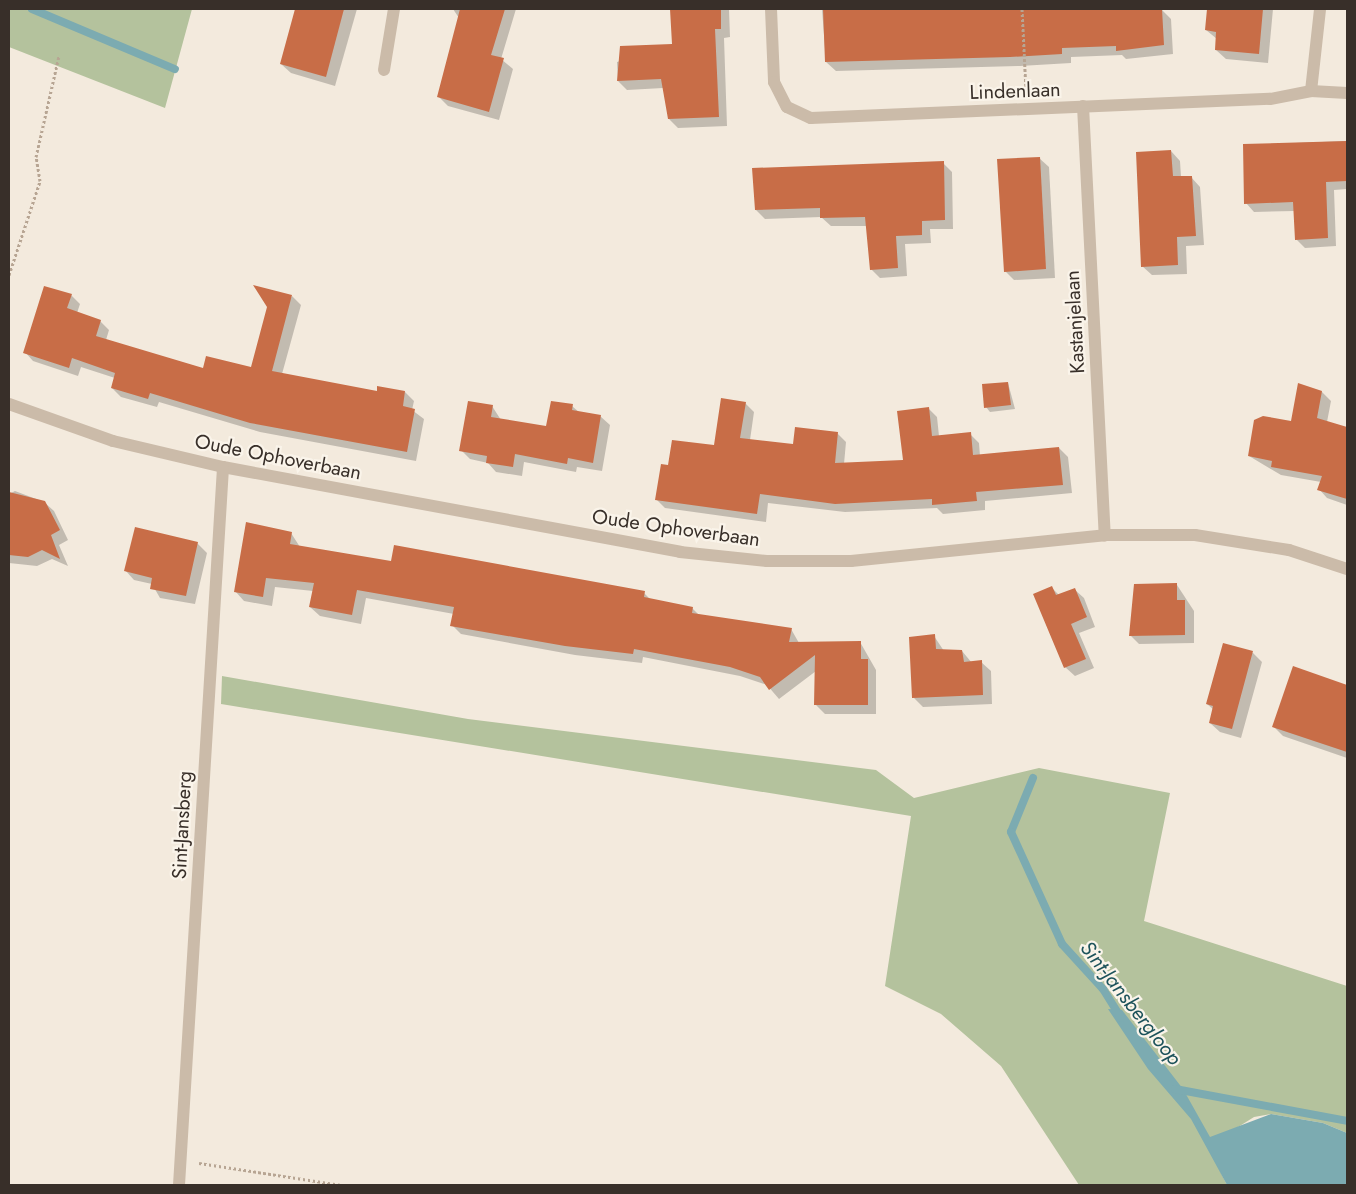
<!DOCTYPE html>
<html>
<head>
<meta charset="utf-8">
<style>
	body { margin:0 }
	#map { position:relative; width:1356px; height:1194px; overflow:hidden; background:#f3eadd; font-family:Jost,sans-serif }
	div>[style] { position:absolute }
	.green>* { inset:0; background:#b4c29d }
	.water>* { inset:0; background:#7cabb1 }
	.shadow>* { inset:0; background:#0003 }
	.stream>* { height:8px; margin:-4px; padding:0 4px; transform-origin:4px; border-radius:4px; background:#7cabb1 }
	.building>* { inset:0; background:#c86d47 }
	.path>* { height:3px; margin-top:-1.5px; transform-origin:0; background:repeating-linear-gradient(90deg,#b7a593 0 2.5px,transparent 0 5px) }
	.minor>* { height:12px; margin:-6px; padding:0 6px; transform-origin:6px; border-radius:6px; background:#cbbba9 }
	span { translate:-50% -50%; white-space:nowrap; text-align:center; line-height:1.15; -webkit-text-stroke:4.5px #faf4ea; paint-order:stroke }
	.street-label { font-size:20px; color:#382f29 }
	.water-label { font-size:21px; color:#1d535b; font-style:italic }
	.frame { position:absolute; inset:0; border:10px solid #382f29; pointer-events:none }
</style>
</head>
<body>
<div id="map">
	<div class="green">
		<div style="clip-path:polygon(9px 9px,192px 9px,165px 108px,9px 47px)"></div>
		<div style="clip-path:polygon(222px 676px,468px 719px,876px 770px,914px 798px,1039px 768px,1170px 793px,1144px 921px,1347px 986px,1347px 1133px,1323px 1123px,1271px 1114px,1254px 1117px,1227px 1134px,1211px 1153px,1227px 1185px,1079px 1185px,1001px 1066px,941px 1014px,885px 986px,911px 816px,221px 704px)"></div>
	</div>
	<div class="water">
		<div style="clip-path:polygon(1108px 1009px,1122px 1010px,1183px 1089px,1210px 1137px,1271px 1114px,1323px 1123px,1347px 1133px,1347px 1185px,1227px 1185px,1191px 1119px,1148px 1069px)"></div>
	</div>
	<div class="shadow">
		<div style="clip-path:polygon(297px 9px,357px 9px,335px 86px,291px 73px,281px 64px)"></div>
		<div style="clip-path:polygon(453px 9px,516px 9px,501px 59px,513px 69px,499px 120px,448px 106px,438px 96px,459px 18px)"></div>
		<div style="clip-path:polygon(672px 9px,729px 9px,730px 37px,724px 38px,727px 126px,678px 128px,669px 119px,668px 95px,663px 88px,627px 90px,618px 81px,617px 62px,673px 45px)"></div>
		<div style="clip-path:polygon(822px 9px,1162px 10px,1171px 19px,1173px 54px,1126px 59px,1122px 55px,1071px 57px,1071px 63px,1020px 66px,836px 71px,826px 62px)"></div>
		<div style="clip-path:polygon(1208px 9px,1273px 9px,1268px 63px,1226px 59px,1216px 50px,1217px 39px,1206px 30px)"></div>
		<div style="clip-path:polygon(1347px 141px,1347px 189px,1334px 190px,1336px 246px,1305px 248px,1296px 239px,1294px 211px,1254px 212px,1246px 203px,1244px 145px)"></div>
		<div style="clip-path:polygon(1171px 151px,1180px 161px,1181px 177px,1191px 177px,1200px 187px,1204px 245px,1186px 246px,1187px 274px,1152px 275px,1142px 266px)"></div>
		<div style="clip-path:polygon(1039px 158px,1049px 167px,1055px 278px,1014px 280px,1005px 271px)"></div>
		<div style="clip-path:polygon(943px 163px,952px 172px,953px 229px,930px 229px,931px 243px,905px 244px,907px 276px,880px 278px,871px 269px,867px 226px,831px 226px,821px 217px,765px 219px,756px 210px)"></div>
		<div style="clip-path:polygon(71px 295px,80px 304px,77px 313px,100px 321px,109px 330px,106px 340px,204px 369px,252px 368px,292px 296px,301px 305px,282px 374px,378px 392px,405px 392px,414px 401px,412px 410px,424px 419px,416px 461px,260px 432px,159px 402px,157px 407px,121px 397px,112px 388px,115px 378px,81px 367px,78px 376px,33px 361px,25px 352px)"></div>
		<div style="clip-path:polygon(1008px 383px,1015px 409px,990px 412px,986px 407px)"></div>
		<div style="clip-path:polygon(1299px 385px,1322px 392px,1331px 401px,1327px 422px,1347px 429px,1347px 505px,1327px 498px,1319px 489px,1321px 482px,1281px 475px,1249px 456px,1292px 423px)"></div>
		<div style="clip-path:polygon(745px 403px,754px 412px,750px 440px,794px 445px,837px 433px,846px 442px,844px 464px,905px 462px,928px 408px,937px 417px,939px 436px,970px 434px,979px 443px,980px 456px,1059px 448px,1068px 457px,1072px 493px,985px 501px,985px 510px,943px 514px,937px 508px,845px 512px,768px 503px,766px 522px,665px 508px,656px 499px,670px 466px,715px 446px)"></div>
		<div style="clip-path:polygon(492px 406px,501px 420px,547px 427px,572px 406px,580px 413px,600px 416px,610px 425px,602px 471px,577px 467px,576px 472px,524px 462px,522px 476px,496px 472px,488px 463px,470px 459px,461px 450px)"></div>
		<div style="clip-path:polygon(15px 491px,44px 502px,54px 511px,68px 540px,59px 545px,68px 566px,52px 559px,37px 566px,9px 563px,9px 494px)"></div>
		<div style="clip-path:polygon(291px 533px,300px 547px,392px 563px,644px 593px,651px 600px,692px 608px,700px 616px,791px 629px,799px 643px,860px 642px,876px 670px,876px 714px,825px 714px,816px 705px,816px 671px,779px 699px,767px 685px,740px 676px,643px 657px,642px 663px,575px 655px,461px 634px,452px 625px,454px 614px,366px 598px,361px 624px,320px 616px,310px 607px,313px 591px,275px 587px,272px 606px,244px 601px,235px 591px)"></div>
		<div style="clip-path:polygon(197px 543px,207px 553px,195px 604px,160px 598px,152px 584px,134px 580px,125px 570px)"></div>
		<div style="clip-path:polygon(1177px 585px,1194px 611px,1194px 643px,1139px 644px,1130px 635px)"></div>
		<div style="clip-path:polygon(1052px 588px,1059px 595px,1074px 589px,1084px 598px,1095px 627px,1079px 633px,1094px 668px,1075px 676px,1065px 667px)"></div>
		<div style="clip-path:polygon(934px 636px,944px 651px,962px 651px,972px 663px,981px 662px,991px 671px,992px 704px,923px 707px,914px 698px)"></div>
		<div style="clip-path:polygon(1224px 645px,1253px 653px,1262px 662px,1241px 738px,1220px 732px,1210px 723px,1214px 710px,1207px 704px)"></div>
		<div style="clip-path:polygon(1293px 668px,1347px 686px,1347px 758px,1283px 736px,1274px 727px)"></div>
	</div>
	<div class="stream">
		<div style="left:32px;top:9px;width:155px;rotate:22.8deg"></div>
		<div style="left:1033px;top:778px;width:58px;rotate:112.2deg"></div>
		<div style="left:1011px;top:832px;width:123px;rotate:65.5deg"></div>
		<div style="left:1062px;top:944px;width:61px;rotate:47.7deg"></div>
		<div style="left:1103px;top:989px;width:34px;rotate:58deg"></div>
		<div style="left:1175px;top:1089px;width:175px;rotate:10.5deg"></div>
	</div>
	<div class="building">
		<div style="clip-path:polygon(295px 9px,344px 9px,326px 77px,280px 64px)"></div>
		<div style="clip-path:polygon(460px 9px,505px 9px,491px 55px,504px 58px,489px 112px,437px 97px)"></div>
		<div style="clip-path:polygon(670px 9px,721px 9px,721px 29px,715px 29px,719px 117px,668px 119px,661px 79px,617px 81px,620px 46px,672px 44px)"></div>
		<div style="clip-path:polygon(823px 9px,1162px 9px,1164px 45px,1116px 51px,1116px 46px,1062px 48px,1062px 54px,1010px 57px,825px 62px)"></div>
		<div style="clip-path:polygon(1207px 9px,1263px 9px,1259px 54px,1215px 50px,1216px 32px,1205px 30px)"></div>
		<div style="clip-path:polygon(1347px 141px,1347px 181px,1326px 182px,1328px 238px,1295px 240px,1293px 202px,1244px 204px,1243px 144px)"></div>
		<div style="clip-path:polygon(1171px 150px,1173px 176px,1192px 176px,1196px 236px,1177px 237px,1178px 265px,1141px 267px,1136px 152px)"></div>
		<div style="clip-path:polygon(1040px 157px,1046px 269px,1004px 272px,997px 159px)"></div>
		<div style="clip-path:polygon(944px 161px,945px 220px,922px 221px,922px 235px,896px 236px,898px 268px,870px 270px,865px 217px,820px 218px,820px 208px,755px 210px,752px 168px)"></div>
		<div style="clip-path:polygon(253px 285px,292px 295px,272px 371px,377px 391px,377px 386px,405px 391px,403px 406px,415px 409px,407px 452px,250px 423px,150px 393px,148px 399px,111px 388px,115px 373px,72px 358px,69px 368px,23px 353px,44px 286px,72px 294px,67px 308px,101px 320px,96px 336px,203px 368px,206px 356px,251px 367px,267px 307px)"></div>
		<div style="clip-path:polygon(1008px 382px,1011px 405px,984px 408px,982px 384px)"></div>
		<div style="clip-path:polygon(1298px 383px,1322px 391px,1317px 418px,1347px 427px,1347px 499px,1317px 490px,1322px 476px,1271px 467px,1272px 461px,1248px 456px,1254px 420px,1263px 416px,1291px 421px)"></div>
		<div style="clip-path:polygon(721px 398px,746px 402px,740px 438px,793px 444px,795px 427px,838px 432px,835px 463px,903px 460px,897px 411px,929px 407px,932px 436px,971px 432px,973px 455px,1059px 447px,1063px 485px,976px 492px,977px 501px,932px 505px,932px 499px,835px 504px,760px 494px,757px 514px,655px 500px,661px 464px,668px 465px,672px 440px,714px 445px)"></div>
		<div style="clip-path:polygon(468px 401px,493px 405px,491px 417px,546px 426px,551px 401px,573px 404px,572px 410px,601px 415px,593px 463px,568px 458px,567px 464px,515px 454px,513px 467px,486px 463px,487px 456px,459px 451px)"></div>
		<div style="clip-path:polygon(9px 492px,45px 501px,60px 530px,51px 535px,60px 559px,42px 550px,28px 557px,9px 555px)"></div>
		<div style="clip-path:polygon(246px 522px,292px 532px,290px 544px,391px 561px,394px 545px,645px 591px,644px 597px,693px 607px,692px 613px,792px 628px,789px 642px,861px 641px,861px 659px,868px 659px,868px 705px,814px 705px,815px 655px,769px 690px,760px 677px,730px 667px,634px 649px,633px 654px,565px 646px,450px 626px,454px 607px,357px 590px,352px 615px,309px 607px,314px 583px,266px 578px,263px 597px,234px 592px)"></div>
		<div style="clip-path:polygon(135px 527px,198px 542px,186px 596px,150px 589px,152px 578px,124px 571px)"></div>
		<div style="clip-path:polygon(1177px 583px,1177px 600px,1185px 600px,1185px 635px,1129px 636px,1134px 584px)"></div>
		<div style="clip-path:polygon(1052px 586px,1056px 595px,1075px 588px,1087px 617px,1071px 624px,1086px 659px,1064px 668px,1033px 594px)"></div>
		<div style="clip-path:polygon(935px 634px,936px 649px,962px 650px,964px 662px,982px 660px,983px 695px,912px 698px,909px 637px)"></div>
		<div style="clip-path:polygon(1223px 643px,1253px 651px,1232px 729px,1209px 723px,1213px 706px,1206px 704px)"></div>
		<div style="clip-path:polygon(1293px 666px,1347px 685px,1347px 752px,1272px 727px)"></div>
	</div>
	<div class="path">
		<div style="left:1022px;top:9px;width:81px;rotate:87.2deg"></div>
		<div style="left:9px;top:275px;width:99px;rotate:-71.7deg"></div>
		<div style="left:40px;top:181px;width:24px;rotate:-99deg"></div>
		<div style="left:36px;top:157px;width:104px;rotate:-77.2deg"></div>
		<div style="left:199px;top:1163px;width:144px;rotate:8.8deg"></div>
	</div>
	<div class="minor">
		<div style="left:771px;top:9px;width:73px;rotate:87.6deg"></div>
		<div style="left:774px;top:82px;width:28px;rotate:63deg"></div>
		<div style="left:787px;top:107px;width:26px;rotate:25deg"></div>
		<div style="left:811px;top:118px;width:459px;rotate:-2.4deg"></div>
		<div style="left:1270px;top:99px;width:42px;rotate:-11deg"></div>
		<div style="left:1311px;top:91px;width:36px;rotate:3deg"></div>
		<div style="left:384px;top:70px;width:62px;rotate:-80.7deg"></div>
		<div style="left:1311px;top:91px;width:82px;rotate:-83.7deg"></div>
		<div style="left:1083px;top:106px;width:430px;rotate:87.1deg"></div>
		<div style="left:9px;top:404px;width:110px;rotate:19.6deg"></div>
		<div style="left:113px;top:441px;width:113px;rotate:13.3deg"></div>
		<div style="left:223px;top:467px;width:465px;rotate:10.5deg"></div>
		<div style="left:680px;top:552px;width:87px;rotate:5.9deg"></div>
		<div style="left:767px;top:561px;width:84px"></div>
		<div style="left:851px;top:561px;width:255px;rotate:-5.8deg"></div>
		<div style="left:1105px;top:535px;width:90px"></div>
		<div style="left:1195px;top:535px;width:95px;rotate:9.1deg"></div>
		<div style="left:1289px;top:550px;width:61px;rotate:18.1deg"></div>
		<div style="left:179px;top:1185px;width:719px;rotate:-86.49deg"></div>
	</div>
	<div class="street-label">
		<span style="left:1015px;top:91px;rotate:-2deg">Lindenlaan</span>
		<span style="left:1075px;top:322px;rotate:-93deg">Kastanjelaan</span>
		<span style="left:278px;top:457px;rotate:11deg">Oude Ophoverbaan</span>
		<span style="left:676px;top:528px;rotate:8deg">Oude Ophoverbaan</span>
		<span style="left:182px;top:825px;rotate:-87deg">Sint-Jansberg</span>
	</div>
	<div class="water-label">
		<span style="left:1131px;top:1003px;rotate:52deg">Sint-Jansbergloop</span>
	</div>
	<div class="frame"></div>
</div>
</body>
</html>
